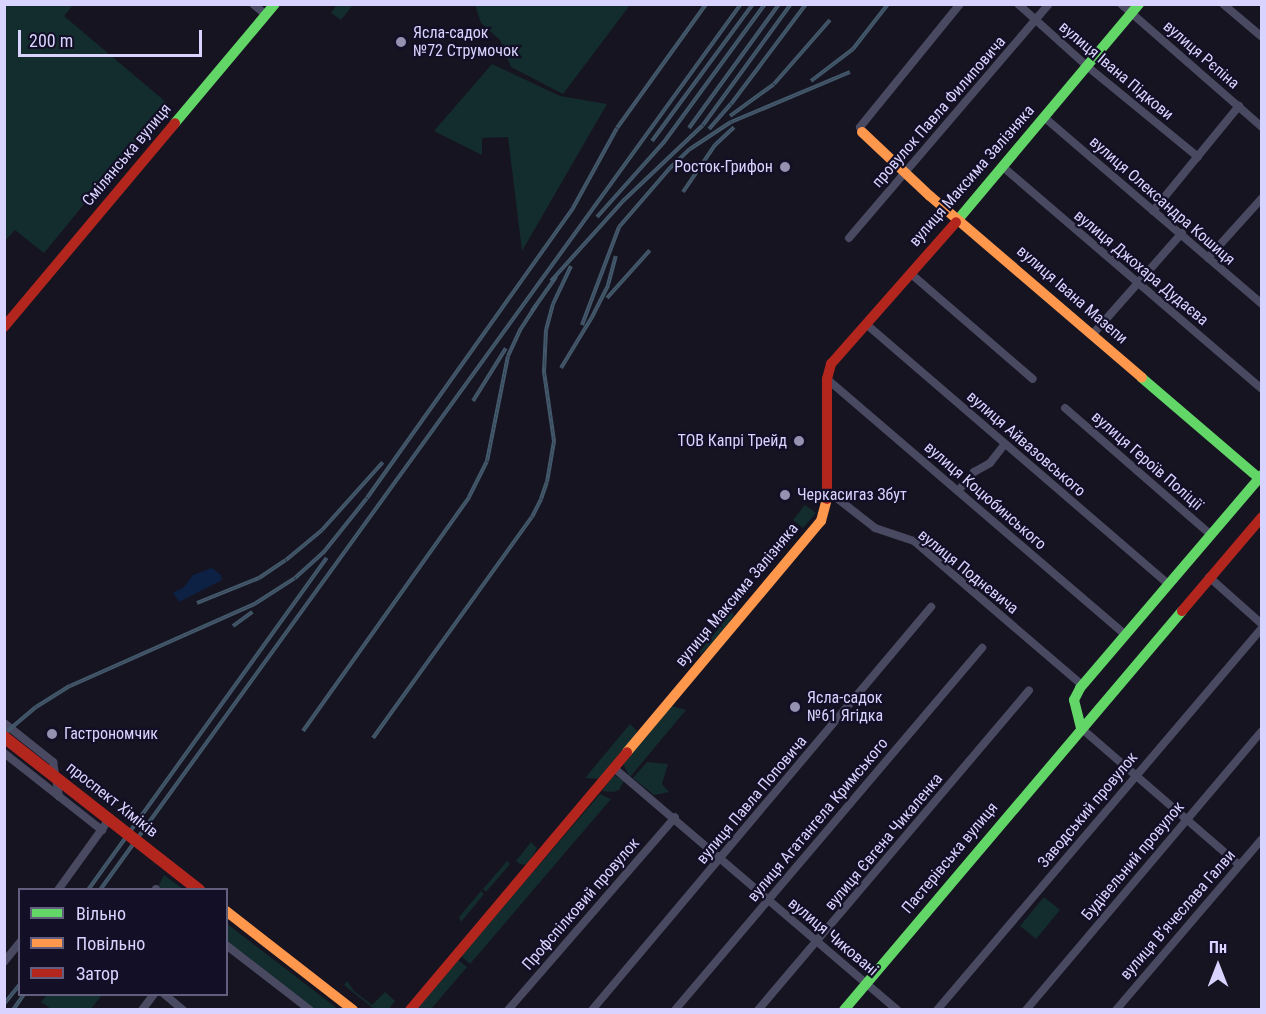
<!DOCTYPE html>
<html>
<head>
<meta charset="utf-8">
<style>
	body { margin:0 }
	#map { position:relative; width:1266px; height:1014px; overflow:hidden; background:#161421; font-family:"Roboto Condensed",sans-serif }
	div>[style] { position:absolute }
	.green>* { inset:0; background:#132c2d }
	.water>* { inset:0; background:#0d2144 }
	.street>* { height:8px; margin:-4px; padding:0 4px; transform-origin:4px; border-radius:4px; background:#4a4962 }
	.fast>* { height:10px; margin:-5px; padding:0 5px; transform-origin:5px; border-radius:5px; background:#63d668 }
	.slow>* { height:10px; margin:-5px; padding:0 5px; transform-origin:5px; border-radius:5px; background:#ff974d }
	.jam>* { height:10px; margin:-5px; padding:0 5px; transform-origin:5px; border-radius:5px; background:#b3261e }
	.rail>* { height:4px; margin-top:-2px; transform-origin:0; background:repeating-linear-gradient(90deg,#130f26 0 4.5px,#43596b 0 9px); box-sizing:border-box; border-block:2px solid #43596b }
	.jam-bridge>* { height:12px; margin:-6px; padding:0 6px; transform-origin:6px; border-radius:6px; background:#b3261e }
	.dots>* { width:16px; height:16px; translate:-50% -50%; box-sizing:border-box; border:3px solid #130f26; border-radius:50% }
	span { translate:-50% -50%; white-space:nowrap; text-align:center; line-height:1.15; -webkit-text-stroke:4.5px #130f26; paint-order:stroke }
	.poi-label { font-size:16px; color:#d9d4ff }
	.left { translate:0 -50%; text-align:left }
	.right { translate:-100% -50%; text-align:right }
	.street-label { font-size:16px; color:#d9d4ff }
	.frame { position:absolute; inset:0; border:6px solid #d9d4ff; pointer-events:none }
	.legend { position:absolute; left:18px; top:888px; width:210px; height:108px; box-sizing:border-box; background:#130f26; border:2px solid #625e7d; margin:0; padding:8px 10px; list-style:none; font-size:18px; color:#d9d4ff }
	.legend li { display:flex; align-items:center; gap:12px; height:30px }
	.legend b { width:30px; border:2px solid #625e7d }
	.north { position:absolute; left:1188px; top:936px; width:60px; height:60px; -webkit-text-stroke:4px #130f26; paint-order:stroke; rotate:0deg; font-size:16px; font-weight:700; line-height:24px; text-align:center; color:#d9d4ff }
	.north::after { content:''; display:block; margin:auto; width:21px; height:27px; background:#d9d4ff; clip-path:polygon(50% 0,100% 100%,50% 72%,0 100%) }
	.scale { position:absolute; left:18px; top:30px; width:184px; height:27px; box-sizing:border-box; border:3px solid #d9d4ff; border-top:0; padding-left:8px; font-size:18px; line-height:21px; white-space:nowrap; color:#d9d4ff; -webkit-text-stroke:4px #130f26; paint-order:stroke }
</style>
</head>
<body>
<div id="map">
	<div class="green">
		<div style="clip-path:polygon(5px 4px,73px 5px,64px 16px,167px 103px,44px 253px,15px 230px,5px 241px)"></div>
		<div style="clip-path:polygon(337px 4px,353px 5px,341px 20px,331px 13px)"></div>
		<div style="clip-path:polygon(475px 5px,475px 4px,630px 5px,563px 94px,511px 67px,500px 40px,481px 23px)"></div>
		<div style="clip-path:polygon(492px 64px,560px 96px,607px 104px,522px 251px,508px 137px,482px 138px,482px 155px,434px 131px)"></div>
		<div style="clip-path:polygon(805px 505px,816px 513px,803px 528px,793px 520px)"></div>
		<div style="clip-path:polygon(745px 585px,751px 590px,730px 611px,734px 615px,721px 635px,700px 655px,700px 651px,719px 628px,715px 622px)"></div>
		<div style="clip-path:polygon(672px 706px,686px 710px,630px 777px,623px 764px)"></div>
		<div style="clip-path:polygon(630px 724px,637px 731px,636px 735px,599px 779px,585px 778px)"></div>
		<div style="clip-path:polygon(647px 762px,668px 764px,662px 784px,669px 792px,654px 795px,633px 778px)"></div>
		<div style="clip-path:polygon(614px 775px,624px 781px,619px 790px,614px 792px,602px 791px)"></div>
		<div style="clip-path:polygon(600px 794px,611px 799px,470px 964px,461px 956px)"></div>
		<div style="clip-path:polygon(531px 842px,537px 848px,527px 865px,520px 864px,516px 861px)"></div>
		<div style="clip-path:polygon(507px 861px,510px 864px,486px 892px,483px 889px)"></div>
		<div style="clip-path:polygon(164px 875px,183px 889px,161px 889px,159px 885px)"></div>
		<div style="clip-path:polygon(481px 891px,484px 894px,461px 922px,459px 917px)"></div>
		<div style="clip-path:polygon(1044px 897px,1060px 910px,1036px 939px,1020px 926px)"></div>
		<div style="clip-path:polygon(226px 923px,338px 1009px,314px 1009px,227px 941px)"></div>
		<div style="clip-path:polygon(458px 960px,467px 967px,431px 1009px,416px 1010px)"></div>
		<div style="clip-path:polygon(347px 981px,354px 991px,372px 1005px,385px 992px,395px 1001px,389px 1009px,374px 1009px,344px 985px)"></div>
		<div style="clip-path:polygon(47px 995px,47px 994px,102px 995px,90px 1010px,51px 1009px,41px 1002px)"></div>
	</div>
	<div class="water">
		<div style="clip-path:polygon(212px 568px,221px 575px,222px 580px,179px 602px,173px 593px,184px 587px,193px 575px)"></div>
	</div>
	<div class="street">
		<div style="left:253px;top:4px;width:17px;rotate:40deg"></div>
		<div style="left:1018px;top:4px;width:94px;rotate:42deg"></div>
		<div style="left:1088px;top:67px;width:142px;rotate:39.3deg"></div>
		<div style="left:1121px;top:4px;width:187px;rotate:41.1deg"></div>
		<div style="left:1223px;top:4px;width:51px;rotate:40.2deg"></div>
		<div style="left:1045px;top:118px;width:286px;rotate:40.6deg"></div>
		<div style="left:862px;top:132px;width:5px;rotate:-112deg"></div>
		<div style="left:860px;top:127px;width:159px;rotate:-50.9deg"></div>
		<div style="left:1003px;top:167px;width:341px;rotate:40.6deg"></div>
		<div style="left:1153px;top:211px;width:136px;rotate:-50.7deg"></div>
		<div style="left:849px;top:238px;width:308px;rotate:-49.5deg"></div>
		<div style="left:1208px;top:258px;width:81px;rotate:-48deg"></div>
		<div style="left:910px;top:273px;width:162px;rotate:40.8deg"></div>
		<div style="left:866px;top:324px;width:399px;rotate:40.7deg"></div>
		<div style="left:1092px;top:335px;width:136px;rotate:-48.6deg"></div>
		<div style="left:827px;top:379px;width:392px;rotate:40.6deg"></div>
		<div style="left:1065px;top:408px;width:194px;rotate:41deg"></div>
		<div style="left:958px;top:491px;width:25px;rotate:-50deg"></div>
		<div style="left:974px;top:472px;width:18px;rotate:-29deg"></div>
		<div style="left:990px;top:463px;width:24px;rotate:-52deg"></div>
		<div style="left:829px;top:492px;width:58px;rotate:38deg"></div>
		<div style="left:875px;top:528px;width:41px;rotate:18.4deg"></div>
		<div style="left:914px;top:541px;width:221px;rotate:40.6deg"></div>
		<div style="left:1209px;top:577px;width:71px;rotate:41.6deg"></div>
		<div style="left:4px;top:723px;width:63px;rotate:38.5deg"></div>
		<div style="left:53px;top:762px;width:35px;rotate:80deg"></div>
		<div style="left:1081px;top:728px;width:209px;rotate:40.9deg"></div>
		<div style="left:4px;top:753px;width:125px;rotate:38.2deg"></div>
		<div style="left:614px;top:768px;width:372px;rotate:40.5deg"></div>
		<div style="left:156px;top:889px;width:1px;rotate:90deg"></div>
		<div style="left:58px;top:890px;width:89px;rotate:-54.2deg"></div>
		<div style="left:226px;top:945px;width:106px;rotate:37.7deg"></div>
		<div style="left:4px;top:962px;width:26px;rotate:-51deg"></div>
		<div style="left:164px;top:994px;width:25px;rotate:40deg"></div>
		<div style="left:142px;top:1010px;width:20px;rotate:-53deg"></div>
		<div style="left:508px;top:1010px;width:255px;rotate:-49.1deg"></div>
		<div style="left:592px;top:1010px;width:527px;rotate:-49.93deg"></div>
		<div style="left:675px;top:1010px;width:475px;rotate:-49.7deg"></div>
		<div style="left:758px;top:1010px;width:419px;rotate:-49.7deg"></div>
		<div style="left:937px;top:1010px;width:502px;rotate:-49.61deg"></div>
		<div style="left:1026px;top:1010px;width:365px;rotate:-49.8deg"></div>
		<div style="left:1116px;top:1010px;width:225px;rotate:-49.5deg"></div>
	</div>
	<div class="fast">
		<div style="left:175px;top:123px;width:155px;rotate:-50deg"></div>
		<div style="left:956px;top:222px;width:285px;rotate:-50deg"></div>
		<div style="left:1142px;top:378px;width:158px;rotate:40.6deg"></div>
		<div style="left:1081px;top:728px;width:29px;rotate:-104deg"></div>
		<div style="left:1074px;top:700px;width:13px;rotate:-63deg"></div>
		<div style="left:1080px;top:688px;width:280px;rotate:-49.5deg"></div>
		<div style="left:844px;top:1010px;width:523px;rotate:-49.73deg"></div>
	</div>
	<div class="slow">
		<div style="left:862px;top:132px;width:93px;rotate:43.3deg"></div>
		<div style="left:930px;top:196px;width:279px;rotate:40.6deg"></div>
		<div style="left:627px;top:752px;width:302px;rotate:-50deg"></div>
		<div style="left:821px;top:521px;width:23px;rotate:-75deg"></div>
		<div style="left:226px;top:911px;width:161px;rotate:37.9deg"></div>
	</div>
	<div class="jam">
		<div style="left:4px;top:327px;width:266px;rotate:-50deg"></div>
		<div style="left:827px;top:499px;width:120px;rotate:-90deg"></div>
		<div style="left:827px;top:379px;width:16px;rotate:-75deg"></div>
		<div style="left:831px;top:364px;width:189px;rotate:-48.6deg"></div>
		<div style="left:1182px;top:611px;width:123px;rotate:-49.6deg"></div>
		<div style="left:410px;top:1010px;width:337px;rotate:-49.9deg"></div>
	</div>
	<div class="rail">
		<div style="left:811px;top:81px;width:53px;rotate:-37.3deg"></div>
		<div style="left:853px;top:49px;width:57px;rotate:-52.1deg"></div>
		<div style="left:730px;top:116px;width:54px;rotate:-36deg"></div>
		<div style="left:774px;top:84px;width:85px;rotate:-48.8deg"></div>
		<div style="left:689px;top:128px;width:153px;rotate:-54deg"></div>
		<div style="left:709px;top:129px;width:33px;rotate:-49deg"></div>
		<div style="left:731px;top:104px;width:125px;rotate:-53.1deg"></div>
		<div style="left:652px;top:141px;width:170px;rotate:-53.6deg"></div>
		<div style="left:683px;top:192px;width:57px;rotate:-55.8deg"></div>
		<div style="left:715px;top:145px;width:26px;rotate:-43deg"></div>
		<div style="left:597px;top:217px;width:101px;rotate:-48.2deg"></div>
		<div style="left:664px;top:142px;width:171px;rotate:-53.8deg"></div>
		<div style="left:551px;top:281px;width:108px;rotate:-48deg"></div>
		<div style="left:623px;top:201px;width:110px;rotate:-43.5deg"></div>
		<div style="left:703px;top:125px;width:150px;rotate:-54deg"></div>
		<div style="left:607px;top:298px;width:64px;rotate:-48.1deg"></div>
		<div style="left:532px;top:311px;width:42px;rotate:-54.8deg"></div>
		<div style="left:582px;top:325px;width:105px;rotate:-69.3deg"></div>
		<div style="left:619px;top:227px;width:77px;rotate:-49.2deg"></div>
		<div style="left:669px;top:169px;width:29px;rotate:-44deg"></div>
		<div style="left:690px;top:149px;width:49px;rotate:-33.4deg"></div>
		<div style="left:731px;top:122px;width:129px;rotate:-22.8deg"></div>
		<div style="left:561px;top:368px;width:60px;rotate:-58.7deg"></div>
		<div style="left:592px;top:317px;width:36px;rotate:-63deg"></div>
		<div style="left:608px;top:285px;width:30px;rotate:-75deg"></div>
		<div style="left:473px;top:401px;width:62px;rotate:-58.1deg"></div>
		<div style="left:197px;top:603px;width:67px;rotate:-22deg"></div>
		<div style="left:259px;top:578px;width:32px;rotate:-34deg"></div>
		<div style="left:286px;top:560px;width:47px;rotate:-39.8deg"></div>
		<div style="left:322px;top:530px;width:91px;rotate:-48.1deg"></div>
		<div style="left:233px;top:626px;width:24px;rotate:-36deg"></div>
		<div style="left:303px;top:731px;width:287px;rotate:-54.6deg"></div>
		<div style="left:469px;top:497px;width:40px;rotate:-63.4deg"></div>
		<div style="left:487px;top:461px;width:107px;rotate:-78.7deg"></div>
		<div style="left:508px;top:356px;width:29px;rotate:-65deg"></div>
		<div style="left:520px;top:330px;width:30px;rotate:-57deg"></div>
		<div style="left:4px;top:734px;width:42px;rotate:-40.2deg"></div>
		<div style="left:36px;top:707px;width:40px;rotate:-32deg"></div>
		<div style="left:70px;top:686px;width:204px;rotate:-24deg"></div>
		<div style="left:256px;top:603px;width:46px;rotate:-32.7deg"></div>
		<div style="left:295px;top:578px;width:38px;rotate:-42deg"></div>
		<div style="left:323px;top:553px;width:70px;rotate:-51.3deg"></div>
		<div style="left:367px;top:498px;width:356px;rotate:-54.6deg"></div>
		<div style="left:573px;top:208px;width:91px;rotate:-61.2deg"></div>
		<div style="left:617px;top:128px;width:153px;rotate:-54.3deg"></div>
		<div style="left:373px;top:738px;width:272px;rotate:-54.3deg"></div>
		<div style="left:532px;top:517px;width:20px;rotate:-63deg"></div>
		<div style="left:541px;top:499px;width:18px;rotate:-71deg"></div>
		<div style="left:547px;top:482px;width:42px;rotate:-80.3deg"></div>
		<div style="left:554px;top:441px;width:70px;rotate:-98.2deg"></div>
		<div style="left:544px;top:372px;width:42px;rotate:-87.3deg"></div>
		<div style="left:546px;top:330px;width:27px;rotate:-75deg"></div>
		<div style="left:553px;top:304px;width:42px;rotate:-64.7deg"></div>
		<div style="left:88px;top:890px;width:409px;rotate:-54.3deg"></div>
		<div style="left:100px;top:890px;width:1094px;rotate:-54.12deg"></div>
		<div style="left:4px;top:1004px;width:26px;rotate:-51deg"></div>
		<div style="left:13px;top:1010px;width:19px;rotate:-55deg"></div>
	</div>
	<div class="jam-bridge">
		<div style="left:4px;top:737px;width:248px;rotate:38.1deg"></div>
	</div>
	<div class="dots">
		<div style="left:401px;top:42px;background:#9591b1"></div>
		<div style="left:785px;top:167px;background:#9591b1"></div>
		<div style="left:799px;top:441px;background:#9591b1"></div>
		<div style="left:785px;top:495px;background:#9591b1"></div>
		<div style="left:795px;top:707px;background:#9591b1"></div>
		<div style="left:52px;top:734px;background:#9591b1"></div>
	</div>
	<div class="poi-label">
		<span class="left" style="left:413px;top:42px">Ясла-садок<br>№72 Струмочок</span>
		<span class="right" style="left:773px;top:167px">Росток-Грифон</span>
		<span class="right" style="left:787px;top:441px">ТОВ Капрі Трейд</span>
		<span class="left" style="left:797px;top:495px">Черкасигаз Збут</span>
		<span class="left" style="left:807px;top:707px">Ясла-садок<br>№61 Ягідка</span>
		<span class="left" style="left:64px;top:734px">Гастрономчик</span>
	</div>
	<div class="street-label">
		<span style="left:1201px;top:55px;rotate:41deg">вулиця Рєпіна</span>
		<span style="left:1116px;top:71px;rotate:40deg">вулиця Івана Підкови</span>
		<span style="left:939px;top:112px;rotate:-49deg">провулок Павла Филиповича</span>
		<span style="left:127px;top:155px;rotate:-50deg">Смілянська вулиця</span>
		<span style="left:972px;top:176px;rotate:-49deg">вулиця Максима Залізняка</span>
		<span style="left:1162px;top:201px;rotate:41deg">вулиця Олександра Кошиця</span>
		<span style="left:1141px;top:268px;rotate:40deg">вулиця Джохара Дудаєва</span>
		<span style="left:1072px;top:295px;rotate:41deg">вулиця Івана Мазепи</span>
		<span style="left:1026px;top:444px;rotate:41deg">вулиця Айвазовського</span>
		<span style="left:1147px;top:461px;rotate:41deg">вулиця Героїв Поліції</span>
		<span style="left:985px;top:496px;rotate:41deg">вулиця Коцюбинського</span>
		<span style="left:968px;top:572px;rotate:39deg">вулиця Поднєвича</span>
		<span style="left:737px;top:595px;rotate:-50deg">вулиця Максима Залізняка</span>
		<span style="left:112px;top:800px;rotate:38deg">проспект Хіміків</span>
		<span style="left:752px;top:800px;rotate:-50deg">вулиця Павла Поповича</span>
		<span style="left:1088px;top:810px;rotate:-50deg">Заводський провулок</span>
		<span style="left:818px;top:820px;rotate:-50deg">вулиця Агатангела Кримського</span>
		<span style="left:884px;top:842px;rotate:-50deg">вулиця Євгена Чикаленка</span>
		<span style="left:950px;top:858px;rotate:-50deg">Пастерівська вулиця</span>
		<span style="left:1133px;top:861px;rotate:-50deg">Будівельний провулок</span>
		<span style="left:581px;top:904px;rotate:-49deg">Профспілковий провулок</span>
		<span style="left:1178px;top:915px;rotate:-49deg">вулиця Вʼячеслава Галви</span>
		<span style="left:833px;top:937px;rotate:40deg">вулиця Чиковані</span>
	</div>
	<div class="frame"></div>
	<ul class="legend">
	<li><b style="height:8px;background:#63d668"></b>Вільно</li>
	<li><b style="height:8px;background:#ff974d"></b>Повільно</li>
	<li><b style="height:8px;background:#b3261e"></b>Затор</li>
	</ul>
	<div class="north">Пн</div>
	<div class="scale">200 m</div>
</div>
</body>
</html>
